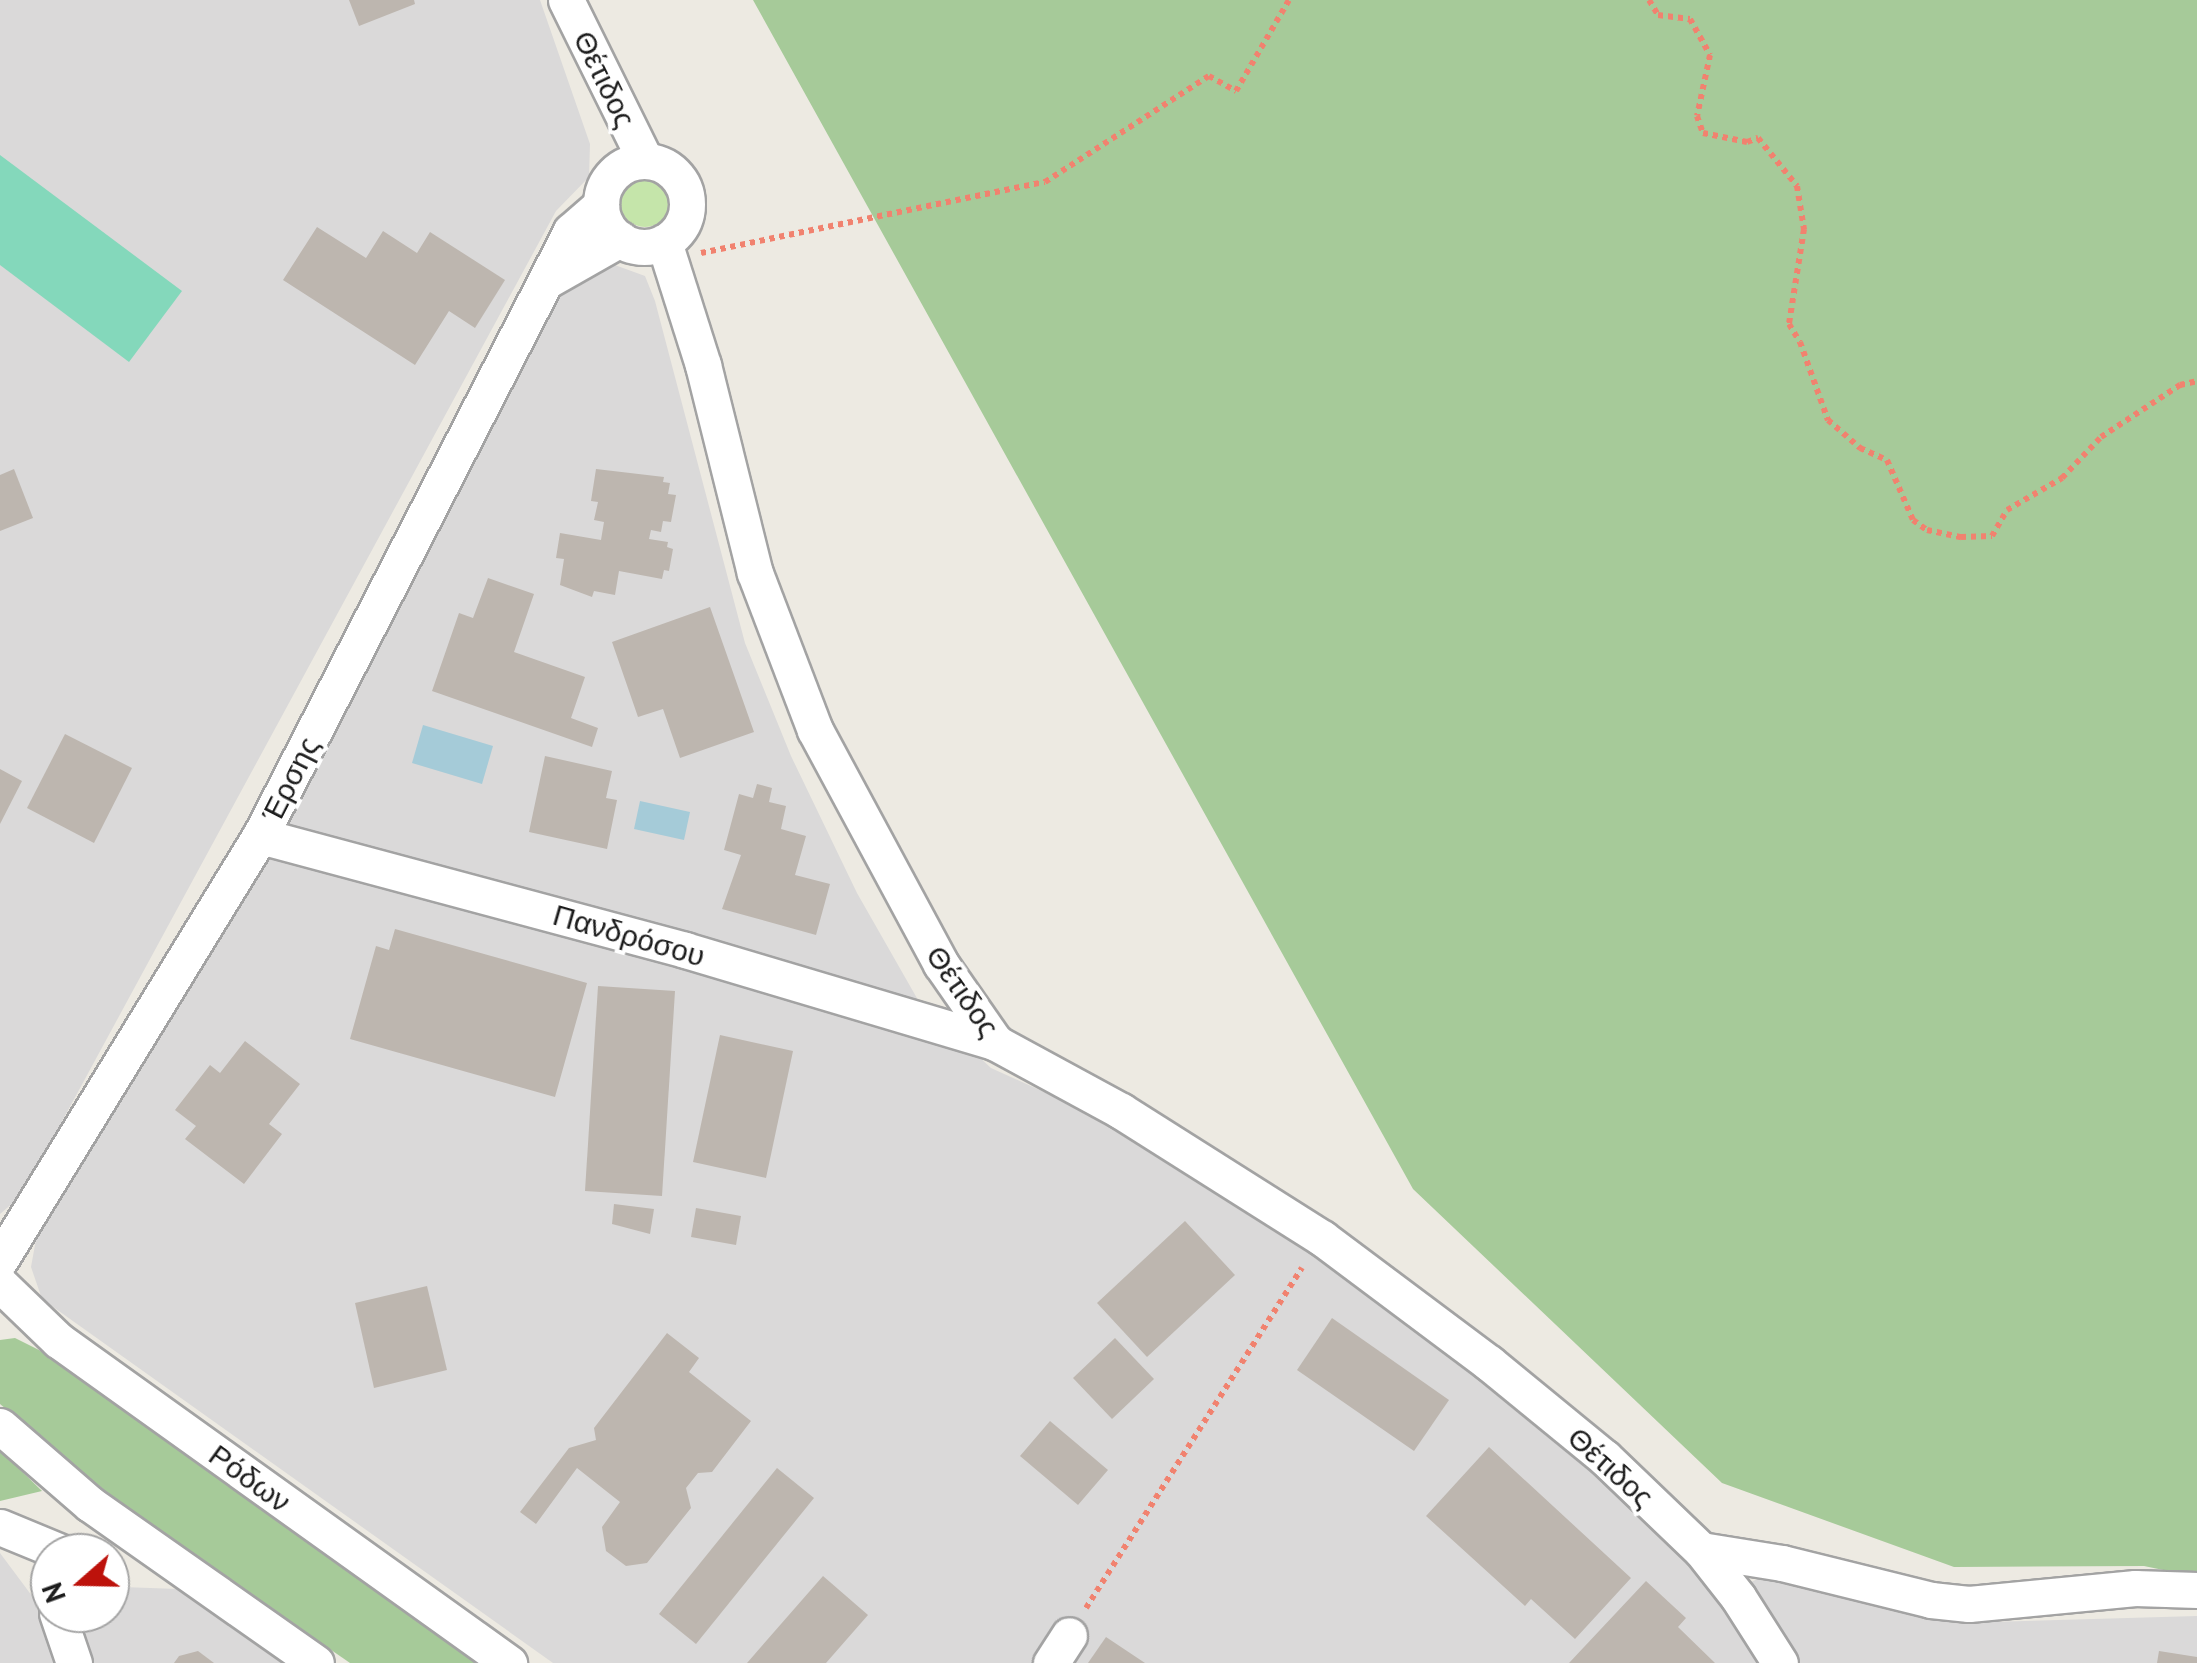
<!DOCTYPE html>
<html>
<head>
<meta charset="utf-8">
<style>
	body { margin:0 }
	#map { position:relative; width:2197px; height:1663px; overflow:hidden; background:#edeae2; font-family:"PT Sans",sans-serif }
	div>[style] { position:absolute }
	.residential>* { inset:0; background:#dad9d9 }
	.grass>* { inset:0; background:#c5e5aa }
	.round { border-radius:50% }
	.forest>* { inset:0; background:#a6ca99 }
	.pitch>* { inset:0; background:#84d8bb }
	.water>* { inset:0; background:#a5cbd8 }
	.building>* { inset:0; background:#bdb6af }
	.path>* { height:6px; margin-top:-3px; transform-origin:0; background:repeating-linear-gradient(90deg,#f1826f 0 5px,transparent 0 10px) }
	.roads { filter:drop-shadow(2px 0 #a3a3a3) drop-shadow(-2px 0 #a3a3a3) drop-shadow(0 2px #a3a3a3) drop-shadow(0 -2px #a3a3a3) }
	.minor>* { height:35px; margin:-17.5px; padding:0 17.5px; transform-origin:17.5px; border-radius:17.5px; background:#fff }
	.minor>.ring { margin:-17.5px; padding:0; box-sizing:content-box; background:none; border:35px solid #fff; border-radius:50% }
	span { translate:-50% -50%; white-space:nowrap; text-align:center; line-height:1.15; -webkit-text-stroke:8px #fff; paint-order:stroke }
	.street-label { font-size:30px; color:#1c1c1c }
	.north { position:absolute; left:30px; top:1533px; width:100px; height:100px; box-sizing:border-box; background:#fff; border:2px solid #a4a4a4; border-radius:50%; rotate:250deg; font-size:28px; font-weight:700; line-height:40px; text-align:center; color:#1c1c1c }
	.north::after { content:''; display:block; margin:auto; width:35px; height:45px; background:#bd120b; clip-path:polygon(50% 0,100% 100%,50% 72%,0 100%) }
</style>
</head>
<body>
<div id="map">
	<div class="residential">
		<div style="clip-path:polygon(0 0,540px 0,590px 144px,589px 177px,556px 211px,22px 1195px,0 1214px)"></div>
		<div style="clip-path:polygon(612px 264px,645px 276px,655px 301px,745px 643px,791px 756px,857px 893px,918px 1000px,991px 1068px,1099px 1117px,1212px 1177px,1577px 1447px,1720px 1597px,1778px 1569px,1865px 1602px,1954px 1623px,2197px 1616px,2197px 1663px,553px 1663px,42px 1299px,31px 1267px,37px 1234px,214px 923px,539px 321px,571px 279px)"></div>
		<div style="clip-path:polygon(0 1553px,35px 1600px,50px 1601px,50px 1613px,110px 1613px,110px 1592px,122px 1587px,178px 1589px,283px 1663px,0 1663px)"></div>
	</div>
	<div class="grass">
		<div class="round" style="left:620px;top:177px;width:50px;height:50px"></div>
	</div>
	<div class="forest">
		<div style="clip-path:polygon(753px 0,2197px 0,2197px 1577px,2144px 1566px,1954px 1567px,1722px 1483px,1413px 1189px)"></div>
		<div style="clip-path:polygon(15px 1338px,39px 1350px,480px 1663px,350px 1663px,126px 1508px,0 1404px,0 1340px)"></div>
		<div style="clip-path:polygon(0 1450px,42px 1491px,0 1501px)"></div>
	</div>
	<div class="pitch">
		<div style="clip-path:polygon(0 155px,182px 291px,129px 362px,0 265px)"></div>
	</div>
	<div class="water">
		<div style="clip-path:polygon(423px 725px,493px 746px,482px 784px,412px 763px)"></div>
		<div style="clip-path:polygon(640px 801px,690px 812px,684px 840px,634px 829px)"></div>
	</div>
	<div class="building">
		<div style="clip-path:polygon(349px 0,414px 0,415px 4px,359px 26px)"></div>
		<div style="clip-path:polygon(317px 227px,366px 258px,383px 231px,417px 253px,430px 232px,505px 280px,475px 328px,449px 311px,415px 365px,283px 280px)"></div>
		<div style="clip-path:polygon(14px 469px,33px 518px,0 531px,0 475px)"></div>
		<div style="clip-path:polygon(596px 469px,664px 477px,663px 482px,670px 483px,668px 494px,676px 495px,671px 522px,663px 521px,661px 532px,651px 530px,649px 539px,668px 542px,667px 547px,673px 549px,669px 571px,664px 570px,662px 579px,619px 571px,615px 595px,594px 591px,592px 597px,560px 585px,564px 559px,556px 558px,560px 533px,601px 540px,604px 522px,594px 520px,598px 502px,591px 501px)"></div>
		<div style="clip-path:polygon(488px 578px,534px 594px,514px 652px,585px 677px,571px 718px,598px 728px,592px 747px,432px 691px,459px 613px,473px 618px)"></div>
		<div style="clip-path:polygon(710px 607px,754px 732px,680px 758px,663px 709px,638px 717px,612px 642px)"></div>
		<div style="clip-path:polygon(65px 734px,132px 768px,94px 843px,27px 808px)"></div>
		<div style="clip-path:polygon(545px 756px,612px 771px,606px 798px,617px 800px,607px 849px,529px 832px)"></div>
		<div style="clip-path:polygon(0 769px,22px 781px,0 824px)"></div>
		<div style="clip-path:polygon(757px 784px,772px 788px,769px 802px,786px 806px,781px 829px,806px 836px,795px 875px,830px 884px,816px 935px,722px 909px,741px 855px,724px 850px,739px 794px,753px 798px)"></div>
		<div style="clip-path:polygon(395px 929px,587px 983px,555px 1097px,350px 1039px,376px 946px,389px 950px)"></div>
		<div style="clip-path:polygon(598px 986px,675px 991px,662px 1196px,585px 1191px)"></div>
		<div style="clip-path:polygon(720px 1035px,793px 1051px,766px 1178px,693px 1162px)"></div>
		<div style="clip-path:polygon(245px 1041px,300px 1084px,269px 1124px,282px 1134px,244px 1184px,185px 1139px,196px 1126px,175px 1110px,210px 1065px,220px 1073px)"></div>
		<div style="clip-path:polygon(614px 1204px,654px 1209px,650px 1234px,612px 1224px)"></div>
		<div style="clip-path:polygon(696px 1208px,741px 1216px,736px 1245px,691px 1237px)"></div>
		<div style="clip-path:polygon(1185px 1221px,1235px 1275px,1147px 1357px,1097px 1303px)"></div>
		<div style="clip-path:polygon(427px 1286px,447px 1370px,374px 1388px,355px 1303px)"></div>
		<div style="clip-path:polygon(1332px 1318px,1449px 1400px,1414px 1451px,1297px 1370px)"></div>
		<div style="clip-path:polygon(667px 1333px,699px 1358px,689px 1372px,751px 1421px,712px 1472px,698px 1473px,686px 1488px,691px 1508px,647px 1563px,626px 1566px,606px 1551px,602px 1527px,620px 1502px,577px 1468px,536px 1524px,520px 1512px,569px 1448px,596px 1440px,594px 1428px)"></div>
		<div style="clip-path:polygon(1115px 1338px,1154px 1379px,1112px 1419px,1073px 1378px)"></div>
		<div style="clip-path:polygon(1050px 1421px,1108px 1470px,1078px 1505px,1020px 1456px)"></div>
		<div style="clip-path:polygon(1489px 1447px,1631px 1578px,1575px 1639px,1531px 1599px,1525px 1606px,1426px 1516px)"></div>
		<div style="clip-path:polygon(777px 1468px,814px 1498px,696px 1644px,659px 1614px)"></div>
		<div style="clip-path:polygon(823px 1576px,868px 1615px,826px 1663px,747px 1663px)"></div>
		<div style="clip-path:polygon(1646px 1581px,1686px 1618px,1678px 1627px,1715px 1663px,1569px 1663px)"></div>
		<div style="clip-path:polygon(1106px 1637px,1145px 1663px,1088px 1663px)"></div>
		<div style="clip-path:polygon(198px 1651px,214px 1663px,174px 1663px,179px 1656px)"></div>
		<div style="clip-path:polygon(2159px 1651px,2197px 1657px,2197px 1663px,2157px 1663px)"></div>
	</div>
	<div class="path">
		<div style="left:1649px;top:0;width:17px;rotate:59deg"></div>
		<div style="left:1658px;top:15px;width:32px;rotate:7deg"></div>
		<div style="left:1690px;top:19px;width:41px;rotate:60.9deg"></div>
		<div style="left:1710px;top:55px;width:62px;rotate:102deg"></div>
		<div style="left:1697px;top:116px;width:18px;rotate:71deg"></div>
		<div style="left:1703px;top:133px;width:45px;rotate:11.6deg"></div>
		<div style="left:1747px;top:142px;width:12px;rotate:-20deg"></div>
		<div style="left:1758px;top:138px;width:62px;rotate:50.9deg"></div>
		<div style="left:1797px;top:186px;width:44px;rotate:80.8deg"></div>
		<div style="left:1804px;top:229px;width:96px;rotate:99deg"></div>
		<div style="left:1789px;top:324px;width:21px;rotate:59deg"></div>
		<div style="left:1800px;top:342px;width:83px;rotate:70.3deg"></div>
		<div style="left:1828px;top:420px;width:43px;rotate:41.2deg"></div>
		<div style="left:1860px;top:448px;width:30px;rotate:24deg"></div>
		<div style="left:1887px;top:460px;width:65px;rotate:66.6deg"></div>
		<div style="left:1913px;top:520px;width:17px;rotate:36deg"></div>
		<div style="left:1927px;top:530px;width:35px;rotate:12deg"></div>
		<div style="left:1961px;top:537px;width:31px;rotate:-2deg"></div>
		<div style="left:1992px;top:536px;width:30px;rotate:-60deg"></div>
		<div style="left:2007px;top:510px;width:64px;rotate:-30.2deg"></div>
		<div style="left:2062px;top:478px;width:57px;rotate:-46.4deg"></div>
		<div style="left:2101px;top:437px;width:95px;rotate:-33.4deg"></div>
		<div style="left:2180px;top:385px;width:17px;rotate:-13deg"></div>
		<div style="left:701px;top:253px;width:351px;rotate:-11.7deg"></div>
		<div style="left:1045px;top:182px;width:195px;rotate:-32.9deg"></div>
		<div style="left:1209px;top:76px;width:31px;rotate:29deg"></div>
		<div style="left:1236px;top:91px;width:105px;rotate:-59.8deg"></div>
		<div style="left:1086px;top:1608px;width:403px;rotate:-57.6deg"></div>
	</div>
	<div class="roads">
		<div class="minor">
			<div style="left:566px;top:0;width:176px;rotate:63.7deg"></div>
			<div class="ring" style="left:601px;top:161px;width:51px;height:51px"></div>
			<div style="left:664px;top:242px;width:129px;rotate:72.4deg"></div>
			<div style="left:703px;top:365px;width:214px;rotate:76deg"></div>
			<div style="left:755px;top:573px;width:168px;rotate:69.1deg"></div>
			<div style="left:815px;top:730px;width:266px;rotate:61.7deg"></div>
			<div style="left:941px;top:964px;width:96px;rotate:55.2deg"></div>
			<div style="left:996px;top:1043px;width:142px;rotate:28.5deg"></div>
			<div style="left:1121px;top:1111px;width:238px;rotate:32.3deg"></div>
			<div style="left:1322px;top:1238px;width:209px;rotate:36.8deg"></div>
			<div style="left:1489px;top:1363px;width:149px;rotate:39.3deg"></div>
			<div style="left:1604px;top:1457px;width:134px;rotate:43.8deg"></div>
			<div style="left:1701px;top:1550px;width:60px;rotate:51.8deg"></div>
			<div style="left:1738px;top:1597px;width:78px;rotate:57.5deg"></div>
			<div style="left:548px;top:280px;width:83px;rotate:-29.7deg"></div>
			<div style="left:260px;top:836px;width:440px;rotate:15deg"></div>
			<div style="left:685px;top:950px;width:325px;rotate:16.6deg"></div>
			<div style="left:0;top:1260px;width:497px;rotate:-58.5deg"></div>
			<div style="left:260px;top:836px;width:680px;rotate:-62.79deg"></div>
			<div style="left:571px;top:231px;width:40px;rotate:-41deg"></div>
			<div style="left:0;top:1284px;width:81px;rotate:44deg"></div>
			<div style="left:58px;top:1340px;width:555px;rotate:35.61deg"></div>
			<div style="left:0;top:1426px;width:119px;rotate:40.9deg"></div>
			<div style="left:90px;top:1504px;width:276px;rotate:35.1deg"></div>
			<div style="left:0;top:1527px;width:68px;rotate:22.4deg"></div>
			<div style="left:1701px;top:1550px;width:82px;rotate:9.1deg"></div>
			<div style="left:1782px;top:1563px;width:154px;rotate:13.9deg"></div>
			<div style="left:1931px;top:1600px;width:38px;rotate:6deg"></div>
			<div style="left:1969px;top:1604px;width:167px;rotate:-5.5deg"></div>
			<div style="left:2135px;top:1588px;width:62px;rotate:1.8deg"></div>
			<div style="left:57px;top:1613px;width:53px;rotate:71.2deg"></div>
			<div style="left:1051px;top:1663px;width:33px;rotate:-57deg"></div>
		</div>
	</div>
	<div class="street-label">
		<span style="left:605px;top:79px;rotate:64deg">Θέτιδος</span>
		<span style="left:290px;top:779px;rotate:-63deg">Έρσης</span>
		<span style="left:629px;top:935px;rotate:16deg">Πανδρόσου</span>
		<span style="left:963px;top:991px;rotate:55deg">Θέτιδος</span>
		<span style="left:1611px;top:1467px;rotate:42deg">Θέτιδος</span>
		<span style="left:250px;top:1478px;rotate:36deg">Ρόδων</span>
	</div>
	<div class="north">N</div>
</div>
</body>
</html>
